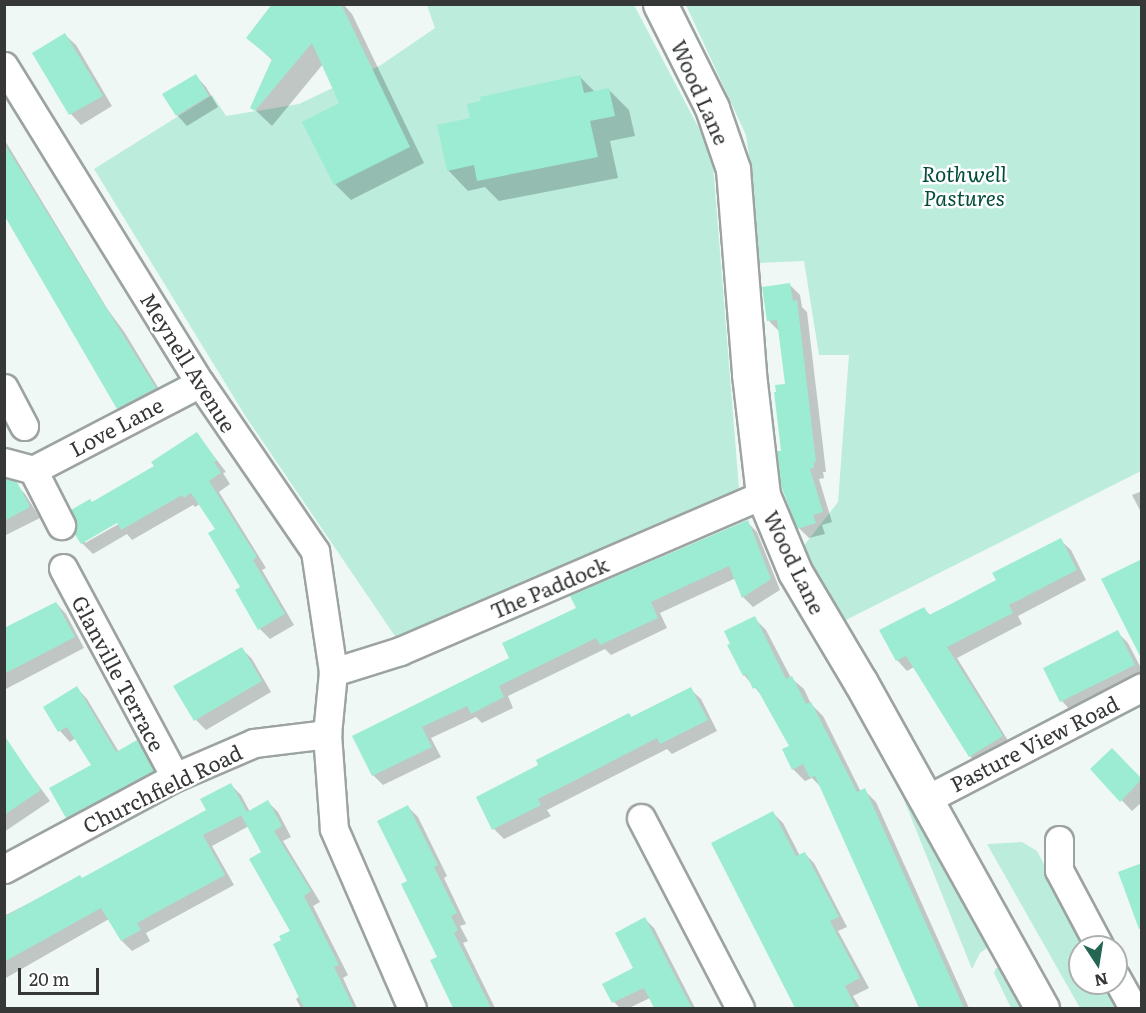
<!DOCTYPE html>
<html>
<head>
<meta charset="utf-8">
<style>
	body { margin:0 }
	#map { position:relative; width:1146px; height:1013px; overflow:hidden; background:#f0f8f5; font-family:Literata,serif }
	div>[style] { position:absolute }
	.green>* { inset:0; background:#bbecdc }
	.shadow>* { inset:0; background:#0003 }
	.building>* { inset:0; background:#9becd2 }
	.roads { filter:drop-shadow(2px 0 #9ca3a1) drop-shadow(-2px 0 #9ca3a1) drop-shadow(0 2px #9ca3a1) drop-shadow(0 -2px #9ca3a1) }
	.street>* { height:27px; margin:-13.5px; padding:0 13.5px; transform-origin:13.5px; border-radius:13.5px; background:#fff }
	.secondary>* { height:33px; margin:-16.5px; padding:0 16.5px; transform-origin:16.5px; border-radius:16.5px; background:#fff }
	span { translate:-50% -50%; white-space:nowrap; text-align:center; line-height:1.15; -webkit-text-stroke:5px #fff; paint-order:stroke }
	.street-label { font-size:21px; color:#353837 }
	.park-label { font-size:21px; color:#044d3d; font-style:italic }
	.frame { position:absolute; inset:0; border:6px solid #353837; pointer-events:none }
	.north { position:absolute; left:1068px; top:935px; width:60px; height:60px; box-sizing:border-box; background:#fff; border:2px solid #aeafaf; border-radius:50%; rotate:168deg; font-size:16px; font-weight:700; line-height:24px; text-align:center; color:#353837 }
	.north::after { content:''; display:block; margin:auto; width:21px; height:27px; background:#246553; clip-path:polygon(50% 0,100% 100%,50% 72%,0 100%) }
	.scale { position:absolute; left:18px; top:968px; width:81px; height:27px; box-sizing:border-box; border:3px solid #353837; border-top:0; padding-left:8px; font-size:18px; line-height:21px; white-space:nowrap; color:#353837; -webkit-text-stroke:4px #fff; paint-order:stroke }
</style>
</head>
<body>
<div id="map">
	<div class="green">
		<div style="clip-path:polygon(427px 5px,634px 5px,704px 138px,713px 165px,739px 489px,399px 642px,246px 417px,94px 169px,212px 95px,226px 116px,299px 104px,381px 65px,435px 28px)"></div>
		<div style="clip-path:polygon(686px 5px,1141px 5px,1141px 471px,846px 620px,802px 548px,838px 502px,849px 355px,819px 355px,804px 261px,755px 263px,753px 183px,746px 135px)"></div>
		<div style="clip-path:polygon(896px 780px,987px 948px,980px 953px,972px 969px)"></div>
		<div style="clip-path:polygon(1022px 842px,1037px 851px,1088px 947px,1080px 947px,1080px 983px,1108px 983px,1121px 1008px,1080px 1008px,987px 844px)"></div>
		<div style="clip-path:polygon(996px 968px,1003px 968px,1021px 1008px,1011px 1008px,994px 973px)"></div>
	</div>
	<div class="shadow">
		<div style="clip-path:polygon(323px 4px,343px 4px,352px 14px,424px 163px,351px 200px,335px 184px,341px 103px,323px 64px,272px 126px,252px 107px,273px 61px,248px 37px)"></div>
		<div style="clip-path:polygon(65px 35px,76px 45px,112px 106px,81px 125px,71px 114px,34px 53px)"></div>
		<div style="clip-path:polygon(196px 76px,206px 87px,218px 107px,187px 126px,177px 115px)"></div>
		<div style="clip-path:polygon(580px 77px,595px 92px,608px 89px,629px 110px,635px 136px,610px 141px,618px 178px,499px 201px,485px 187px,468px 191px,448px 170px,472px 119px)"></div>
		<div style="clip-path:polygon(4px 139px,108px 310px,125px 333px,165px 399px,128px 418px,118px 408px,4px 213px)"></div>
		<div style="clip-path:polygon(790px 285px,800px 295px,802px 307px,807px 312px,826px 472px,823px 472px,824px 478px,819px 479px,832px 522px,822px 525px,825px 534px,809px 538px,799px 528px,782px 452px,787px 385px,779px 331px,769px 321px)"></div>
		<div style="clip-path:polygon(evenodd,197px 434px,226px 472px,223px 473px,230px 484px,219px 492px,266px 568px,262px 570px,294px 625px,270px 639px,260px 629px,217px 529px,200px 504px,195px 507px,193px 505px,132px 540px,127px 534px,93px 554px,82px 543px,92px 504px,156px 467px,197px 434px,122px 518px,124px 521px,85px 543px,85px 540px,122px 518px)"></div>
		<div style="clip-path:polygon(14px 483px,25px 494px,40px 518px,4px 536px,4px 488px)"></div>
		<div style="clip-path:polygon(1142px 491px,1142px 514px,1132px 495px)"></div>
		<div style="clip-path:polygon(747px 522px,757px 532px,780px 590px,753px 607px,743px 597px,736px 578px,660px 613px,667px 628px,611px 655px,605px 649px,508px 696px,513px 708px,482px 723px,476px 717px,431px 738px,441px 757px,383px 785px,373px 775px,354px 737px,511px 659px,577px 608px)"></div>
		<div style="clip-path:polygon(1060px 540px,1071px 550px,1086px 580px,1018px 616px,1022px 624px,957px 658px,1012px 747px,980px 767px,970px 756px,914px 667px,907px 671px,897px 660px,924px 609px,931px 616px,998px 581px)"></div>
		<div style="clip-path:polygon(56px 603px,66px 614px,84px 648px,4px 690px,4px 630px)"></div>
		<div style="clip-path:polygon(754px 618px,766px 630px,791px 678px,804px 689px,811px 704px,823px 716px,861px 792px,864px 790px,876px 802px,969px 1008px,921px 1008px,823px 789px,812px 778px,805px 781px,793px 769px,784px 750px,791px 747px,763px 697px,744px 675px)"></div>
		<div style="clip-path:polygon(1117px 632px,1128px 643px,1142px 670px,1142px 677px,1072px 712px,1062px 701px)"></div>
		<div style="clip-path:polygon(242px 649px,252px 659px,271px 692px,206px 730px,196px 720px)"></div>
		<div style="clip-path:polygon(77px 688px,87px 699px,119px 752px,137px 742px,148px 753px,163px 781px,77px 827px,67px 817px,93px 766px,76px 738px,70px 742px,60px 731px,45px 707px)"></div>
		<div style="clip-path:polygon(690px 689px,701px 699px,717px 731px,672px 754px,667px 749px,547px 810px,551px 816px,504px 839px,494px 829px,540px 766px,629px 714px,632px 718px)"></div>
		<div style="clip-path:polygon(1112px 750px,1142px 781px,1142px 802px,1132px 811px,1092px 769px)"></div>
		<div style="clip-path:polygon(22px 763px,50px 801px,4px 832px,4px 774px)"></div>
		<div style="clip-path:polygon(231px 785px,241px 795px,250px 812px,268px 802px,278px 812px,291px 837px,283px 841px,320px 902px,313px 906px,348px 975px,343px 978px,357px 1008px,301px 1008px,296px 999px,300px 996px,292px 932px,263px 852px,249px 826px,212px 846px,234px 885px,146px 933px,150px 941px,132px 951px,122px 941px,109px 919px,4px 979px,4px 916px,80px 877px,83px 880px,208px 810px)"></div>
		<div style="clip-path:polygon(408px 807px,418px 817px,447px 876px,444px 878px,466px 924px,460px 926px,468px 941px,463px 943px,495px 1008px,455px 1008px,432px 961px,439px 957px,409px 881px)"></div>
		<div style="clip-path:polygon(773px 813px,783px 823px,800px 856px,805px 854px,814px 863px,847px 927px,838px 931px,869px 988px,853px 996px,860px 1008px,797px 1008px,713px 843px)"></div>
		<div style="clip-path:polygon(645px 919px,654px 928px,695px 1008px,656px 1008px,650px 998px,629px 1008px,620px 1008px,614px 1002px,604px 985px,635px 968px)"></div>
	</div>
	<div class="building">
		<div style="clip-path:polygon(272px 4px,341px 4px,410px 147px,334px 185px,302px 122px,339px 103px,312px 43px,255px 111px,250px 108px,272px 59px,246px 38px)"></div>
		<div style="clip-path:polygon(65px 33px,103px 96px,69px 115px,32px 53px)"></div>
		<div style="clip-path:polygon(196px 74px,209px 96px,176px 116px,162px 94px)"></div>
		<div style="clip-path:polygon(580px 75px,584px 93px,609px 88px,615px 116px,590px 121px,598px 157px,477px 181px,474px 165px,447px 171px,437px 125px,470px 118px,467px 104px,481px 101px,480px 97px)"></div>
		<div style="clip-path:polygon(4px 143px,156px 388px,117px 409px,4px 215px)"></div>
		<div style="clip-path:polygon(790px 283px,793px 301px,797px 300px,816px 462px,814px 462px,814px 468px,810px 469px,823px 512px,813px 515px,816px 523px,797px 529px,781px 485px,777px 451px,781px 451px,774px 392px,776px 392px,775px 385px,785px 384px,777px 320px,767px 321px,762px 287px)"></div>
		<div style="clip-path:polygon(197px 432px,217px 461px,214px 462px,221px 473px,209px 481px,257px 557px,253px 560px,285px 614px,258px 630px,235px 590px,240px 587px,208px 533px,215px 529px,191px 493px,184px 498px,182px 495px,121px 530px,117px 523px,81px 544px,74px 533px,77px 525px,71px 510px,90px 499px,92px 502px,154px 466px,151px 462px)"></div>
		<div style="clip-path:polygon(4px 478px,17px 482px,30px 507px,4px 521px)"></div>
		<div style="clip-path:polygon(748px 520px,771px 579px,742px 598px,729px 566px,651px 602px,658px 618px,600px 645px,596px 638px,499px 686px,504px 697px,471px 714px,467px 706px,422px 727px,432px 747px,372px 776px,352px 736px,509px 658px,502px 643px,576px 608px,570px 596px)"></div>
		<div style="clip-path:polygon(1061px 538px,1077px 570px,1009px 605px,1013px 613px,947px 647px,1003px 736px,969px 757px,906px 656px,896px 661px,879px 630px,924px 607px,929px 615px,951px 604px,996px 580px,992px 573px)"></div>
		<div style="clip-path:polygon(1142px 559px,1142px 660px,1101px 579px)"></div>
		<div style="clip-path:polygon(56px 602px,75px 637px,4px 674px,4px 628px)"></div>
		<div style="clip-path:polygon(755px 616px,786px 679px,792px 676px,806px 704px,811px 702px,857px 792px,865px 788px,964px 1008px,919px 1008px,815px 776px,810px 778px,803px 764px,792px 770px,782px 749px,789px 746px,756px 687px,753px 689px,746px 674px,743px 676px,727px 645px,730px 644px,724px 631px)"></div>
		<div style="clip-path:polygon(1118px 630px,1135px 665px,1060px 702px,1043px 668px)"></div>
		<div style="clip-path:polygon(242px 647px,262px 681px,194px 721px,173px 686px)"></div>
		<div style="clip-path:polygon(77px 686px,116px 752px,137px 740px,154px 771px,66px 818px,49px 788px,91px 765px,67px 727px,58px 732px,43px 707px)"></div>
		<div style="clip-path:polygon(691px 687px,708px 720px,660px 744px,657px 738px,568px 784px,538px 799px,541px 805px,492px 830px,476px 797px,538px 765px,536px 760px,629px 713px,631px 717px)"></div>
		<div style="clip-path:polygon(4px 735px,41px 790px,4px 815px)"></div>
		<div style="clip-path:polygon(1112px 748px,1142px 779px,1120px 802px,1090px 769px)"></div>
		<div style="clip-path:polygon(231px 783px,247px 812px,268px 800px,282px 826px,274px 831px,311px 891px,304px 896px,339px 965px,334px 967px,354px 1008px,304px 1008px,273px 944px,281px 940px,279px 936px,290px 931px,249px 859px,261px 852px,241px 815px,244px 814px,203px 835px,225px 875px,137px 923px,141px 930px,121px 941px,101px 908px,4px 962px,4px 917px,80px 875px,82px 878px,206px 810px,200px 799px)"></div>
		<div style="clip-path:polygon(408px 805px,438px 865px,434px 867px,457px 913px,451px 916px,458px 930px,454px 933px,491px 1008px,453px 1008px,430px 960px,437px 957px,401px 884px,407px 881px,377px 821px)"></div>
		<div style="clip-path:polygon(773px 811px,796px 856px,805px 852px,839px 917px,830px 921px,860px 978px,845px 986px,856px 1008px,795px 1008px,711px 843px)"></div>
		<div style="clip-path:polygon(1142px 863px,1142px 929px,1139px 929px,1118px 872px)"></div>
		<div style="clip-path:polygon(645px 917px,673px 972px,692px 1008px,654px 1008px,644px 988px,612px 1003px,602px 984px,633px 968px,615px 933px)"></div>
	</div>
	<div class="roads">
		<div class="street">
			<div style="left:4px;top:66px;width:373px;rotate:58.3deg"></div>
			<div style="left:200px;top:383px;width:204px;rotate:55.6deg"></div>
			<div style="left:315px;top:551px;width:122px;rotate:81.5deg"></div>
			<div style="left:333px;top:672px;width:62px;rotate:95.5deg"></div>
			<div style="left:327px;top:734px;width:95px;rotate:85.8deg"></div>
			<div style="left:334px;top:829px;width:195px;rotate:66.5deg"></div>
			<div style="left:4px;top:388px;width:43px;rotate:62.2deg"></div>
			<div style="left:4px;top:462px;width:30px;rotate:15deg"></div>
			<div style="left:33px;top:470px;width:188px;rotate:-27.5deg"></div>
			<div style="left:33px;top:470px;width:62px;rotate:63deg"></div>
			<div style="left:63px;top:568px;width:237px;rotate:61.8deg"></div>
			<div style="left:333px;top:672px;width:70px;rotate:-17.4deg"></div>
			<div style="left:400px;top:651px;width:395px;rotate:-23.3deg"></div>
			<div style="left:927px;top:799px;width:242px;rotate:-27.5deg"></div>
			<div style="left:641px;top:818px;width:214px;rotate:62.5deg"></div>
			<div style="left:1059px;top:840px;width:30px;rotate:90deg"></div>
			<div style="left:1059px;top:870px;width:87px;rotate:62deg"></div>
			<div style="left:4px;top:869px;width:194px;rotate:-28.3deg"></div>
			<div style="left:175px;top:777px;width:86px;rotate:-23.3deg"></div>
			<div style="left:254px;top:743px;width:74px;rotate:-7deg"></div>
			<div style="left:1116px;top:977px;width:35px;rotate:61deg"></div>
		</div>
		<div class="secondary">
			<div style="left:660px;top:4px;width:116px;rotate:63.4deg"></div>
			<div style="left:712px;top:108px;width:65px;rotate:71deg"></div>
			<div style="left:733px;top:169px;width:206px;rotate:85.5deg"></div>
			<div style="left:749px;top:374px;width:122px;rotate:83.4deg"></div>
			<div style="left:763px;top:495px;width:83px;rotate:67.4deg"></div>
			<div style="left:795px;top:572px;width:129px;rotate:59.3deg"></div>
			<div style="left:861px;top:683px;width:372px;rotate:60.9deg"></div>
		</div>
	</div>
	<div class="street-label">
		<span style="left:701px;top:92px;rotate:66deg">Wood Lane</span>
		<span style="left:189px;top:362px;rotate:58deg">Meynell Avenue</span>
		<span style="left:116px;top:426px;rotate:-28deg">Love Lane</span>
		<span style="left:795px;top:562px;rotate:64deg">Wood Lane</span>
		<span style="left:549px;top:587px;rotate:-23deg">The Paddock</span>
		<span style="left:119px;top:673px;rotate:62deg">Glanville Terrace</span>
		<span style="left:1034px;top:743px;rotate:-27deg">Pasture View Road</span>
		<span style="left:162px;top:788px;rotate:-26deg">Churchfield Road</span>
	</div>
	<div class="park-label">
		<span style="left:964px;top:185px">Rothwell<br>Pastures</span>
	</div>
	<div class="frame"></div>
	<div class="north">N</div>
	<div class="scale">20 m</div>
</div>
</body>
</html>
